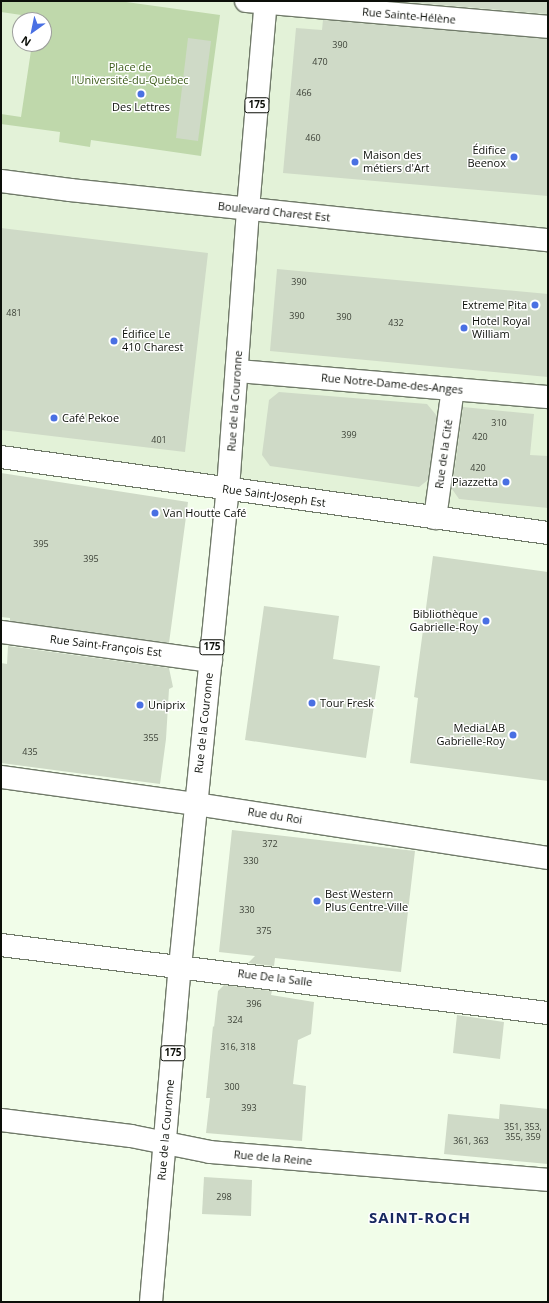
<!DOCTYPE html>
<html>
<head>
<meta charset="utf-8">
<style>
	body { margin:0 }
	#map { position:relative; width:549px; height:1303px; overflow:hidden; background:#f1fde9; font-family:"Open Sans",sans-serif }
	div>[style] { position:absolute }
	.built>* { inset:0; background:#e3f2d8 }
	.green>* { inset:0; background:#bfd8ab }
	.building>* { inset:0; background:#cfdac7 }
	.roads { filter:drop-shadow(1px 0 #707a69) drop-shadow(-1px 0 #707a69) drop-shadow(0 1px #707a69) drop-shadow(0 -1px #707a69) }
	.minor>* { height:22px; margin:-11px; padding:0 11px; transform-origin:11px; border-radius:11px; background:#fff }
	.major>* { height:22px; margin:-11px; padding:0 11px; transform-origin:11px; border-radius:11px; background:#fff }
	.dots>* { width:11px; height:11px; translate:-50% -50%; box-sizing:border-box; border:2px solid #fff; border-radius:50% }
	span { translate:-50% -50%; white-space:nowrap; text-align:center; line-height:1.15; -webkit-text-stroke:3px #fff; paint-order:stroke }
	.number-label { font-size:9px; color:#3d4238 }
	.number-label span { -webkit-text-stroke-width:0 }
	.shield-label span { padding:1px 3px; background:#fff; border:1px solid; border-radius:3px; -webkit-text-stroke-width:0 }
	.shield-label { font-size:10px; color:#0c0f09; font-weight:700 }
	.street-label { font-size:11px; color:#0c0f09 }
	.park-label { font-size:11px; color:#3b5b19 }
	.poi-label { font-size:11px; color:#0c0f09 }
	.right { translate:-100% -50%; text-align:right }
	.left { translate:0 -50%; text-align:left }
	.district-label { font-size:15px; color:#182960; font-weight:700; letter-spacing:1px }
	.frame { position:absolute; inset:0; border:2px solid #0c0f09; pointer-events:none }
	.north { position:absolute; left:12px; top:12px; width:40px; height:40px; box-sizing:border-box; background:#fff; border:1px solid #9e9f9d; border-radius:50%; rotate:213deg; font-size:11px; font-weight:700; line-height:16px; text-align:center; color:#0c0f09 }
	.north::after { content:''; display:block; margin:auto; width:14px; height:18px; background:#4a70e3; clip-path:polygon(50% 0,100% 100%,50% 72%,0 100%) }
</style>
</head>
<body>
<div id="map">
	<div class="built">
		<div style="clip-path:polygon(evenodd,1px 1px,548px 1px,548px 534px,1px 458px,1px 1px,20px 20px,44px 20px,44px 44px,20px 44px,20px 20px)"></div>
	</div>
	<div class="green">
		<div style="clip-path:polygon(1px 1px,119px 1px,220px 15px,201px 156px,91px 140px,90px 147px,59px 142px,60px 132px,1px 124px,1px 114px,21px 117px,32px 44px,44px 44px,44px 20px,35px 20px,35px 17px,1px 12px)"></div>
	</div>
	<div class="building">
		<div style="clip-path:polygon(392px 1px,548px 1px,548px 14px)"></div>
		<div style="clip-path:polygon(323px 20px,548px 39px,548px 196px,283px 173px,296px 28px,322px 30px)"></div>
		<div style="clip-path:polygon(188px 38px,211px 41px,198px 141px,176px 138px)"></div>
		<div style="clip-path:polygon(1px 228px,208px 253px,185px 452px,1px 430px)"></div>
		<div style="clip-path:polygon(277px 269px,548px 294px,548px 377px,270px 351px)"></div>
		<div style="clip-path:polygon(279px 392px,427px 404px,437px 416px,428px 480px,419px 487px,270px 466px,262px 455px,269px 400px)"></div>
		<div style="clip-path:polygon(463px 407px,534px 414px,530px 455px,548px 456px,548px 508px,459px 499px,452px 489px)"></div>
		<div style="clip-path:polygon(1px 473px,188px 502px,169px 643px,10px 621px,10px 618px,1px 617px)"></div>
		<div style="clip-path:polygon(433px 556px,548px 572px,548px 781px,410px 763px,418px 698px,414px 697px)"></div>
		<div style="clip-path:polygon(264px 606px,339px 616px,333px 659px,380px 666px,366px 758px,245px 740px)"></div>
		<div style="clip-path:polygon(8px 646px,169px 668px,173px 687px,169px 689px,166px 739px,160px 784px,1px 763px,1px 663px,7px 664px)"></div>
		<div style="clip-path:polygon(232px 830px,415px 851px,401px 972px,275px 958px,274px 966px,248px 963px,255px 956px,219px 952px)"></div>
		<div style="clip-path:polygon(224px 985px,272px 991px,271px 995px,314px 1002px,311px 1034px,298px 1040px,293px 1084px,306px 1086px,302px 1141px,206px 1133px,210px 1098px,206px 1098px,213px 1026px,214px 1027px,218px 991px)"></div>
		<div style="clip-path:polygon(457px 1015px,504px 1022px,500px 1059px,453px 1053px)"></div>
		<div style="clip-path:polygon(500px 1104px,548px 1109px,548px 1164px,444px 1154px,448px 1114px,499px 1119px)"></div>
		<div style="clip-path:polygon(204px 1177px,252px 1180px,251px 1216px,202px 1214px)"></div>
	</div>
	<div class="roads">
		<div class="minor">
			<div style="left:246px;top:1px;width:303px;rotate:4.9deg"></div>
			<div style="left:237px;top:371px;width:312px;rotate:4.8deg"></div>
			<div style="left:1px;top:457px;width:552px;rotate:7.91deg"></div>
			<div style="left:435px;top:518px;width:130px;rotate:-82.1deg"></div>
			<div style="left:1px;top:632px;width:212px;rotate:7.9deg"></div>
			<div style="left:1px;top:777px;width:197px;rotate:7.9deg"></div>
			<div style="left:196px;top:804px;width:356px;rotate:8.7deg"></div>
			<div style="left:1px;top:945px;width:551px;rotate:7.09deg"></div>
			<div style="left:1px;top:1120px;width:131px;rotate:7deg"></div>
			<div style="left:131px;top:1136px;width:81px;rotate:11.4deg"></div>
			<div style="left:210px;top:1152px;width:339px;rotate:4.7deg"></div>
		</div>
		<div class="major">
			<div style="left:1px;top:181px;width:70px;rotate:7.4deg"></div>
			<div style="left:70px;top:190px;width:481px;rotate:6deg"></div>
			<div style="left:151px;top:1302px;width:336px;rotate:-85.1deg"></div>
			<div style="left:180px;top:967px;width:480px;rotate:-84.3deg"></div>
			<div style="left:228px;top:489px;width:281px;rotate:-85.9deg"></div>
			<div style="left:248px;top:209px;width:209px;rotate:-85.1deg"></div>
		</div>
	</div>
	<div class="dots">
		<div style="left:141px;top:94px;background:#4a70e3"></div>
		<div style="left:514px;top:157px;background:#4a70e3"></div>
		<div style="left:355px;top:162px;background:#4a70e3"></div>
		<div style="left:535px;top:305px;background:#4a70e3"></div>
		<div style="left:464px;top:328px;background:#4a70e3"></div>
		<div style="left:114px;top:341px;background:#4a70e3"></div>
		<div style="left:54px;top:418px;background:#4a70e3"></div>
		<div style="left:506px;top:482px;background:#4a70e3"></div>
		<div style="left:155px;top:513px;background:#4a70e3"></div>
		<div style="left:486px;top:621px;background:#4a70e3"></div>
		<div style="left:312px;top:703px;background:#4a70e3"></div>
		<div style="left:140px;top:705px;background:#4a70e3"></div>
		<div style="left:513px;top:735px;background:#4a70e3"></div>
		<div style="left:317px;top:901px;background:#4a70e3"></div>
	</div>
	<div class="number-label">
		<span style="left:340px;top:45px">390</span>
		<span style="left:320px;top:62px">470</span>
		<span style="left:304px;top:93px">466</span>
		<span style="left:313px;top:138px">460</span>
		<span style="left:299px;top:282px">390</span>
		<span style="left:14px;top:313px">481</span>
		<span style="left:297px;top:316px">390</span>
		<span style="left:344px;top:317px">390</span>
		<span style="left:396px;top:323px">432</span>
		<span style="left:499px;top:423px">310</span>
		<span style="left:349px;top:435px">399</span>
		<span style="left:480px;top:437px">420</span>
		<span style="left:159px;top:440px">401</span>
		<span style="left:478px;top:468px">420</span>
		<span style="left:41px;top:544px">395</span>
		<span style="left:91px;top:559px">395</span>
		<span style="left:151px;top:738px">355</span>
		<span style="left:30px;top:752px">435</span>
		<span style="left:270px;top:844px">372</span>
		<span style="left:251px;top:861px">330</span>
		<span style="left:247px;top:910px">330</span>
		<span style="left:264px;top:931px">375</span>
		<span style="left:254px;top:1004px">396</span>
		<span style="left:235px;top:1020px">324</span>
		<span style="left:238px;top:1047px">316, 318</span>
		<span style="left:232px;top:1087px">300</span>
		<span style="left:249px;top:1108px">393</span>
		<span style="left:523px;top:1132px">351, 353,<br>355, 359</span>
		<span style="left:471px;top:1141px">361, 363</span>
		<span style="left:224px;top:1197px">298</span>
	</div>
	<div class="shield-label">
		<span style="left:257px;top:105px">175</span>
		<span style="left:212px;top:647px">175</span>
		<span style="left:173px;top:1053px">175</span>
	</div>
	<div class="street-label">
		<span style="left:409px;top:16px;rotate:5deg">Rue Sainte-Hélène</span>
		<span style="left:274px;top:212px;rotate:6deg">Boulevard Charest Est</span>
		<span style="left:392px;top:384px;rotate:5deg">Rue Notre-Dame-des-Anges</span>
		<span style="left:235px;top:401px;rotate:-86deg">Rue de la Couronne</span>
		<span style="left:444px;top:454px;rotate:-82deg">Rue de la Cité</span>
		<span style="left:274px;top:496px;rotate:8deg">Rue Saint-Joseph Est</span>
		<span style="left:106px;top:646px;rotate:7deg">Rue Saint-François Est</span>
		<span style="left:204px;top:723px;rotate:-84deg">Rue de la Couronne</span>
		<span style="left:275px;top:816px;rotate:9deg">Rue du Roi</span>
		<span style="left:275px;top:978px;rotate:7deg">Rue De la Salle</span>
		<span style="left:166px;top:1130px;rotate:-85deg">Rue de la Couronne</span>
		<span style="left:273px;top:1158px;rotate:5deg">Rue de la Reine</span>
	</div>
	<div class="park-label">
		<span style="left:130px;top:74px">Place de<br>l'Université-du-Québec</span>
	</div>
	<div class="poi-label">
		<span style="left:141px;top:107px">Des Lettres</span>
		<span class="right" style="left:506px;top:157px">Édifice<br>Beenox</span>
		<span class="left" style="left:363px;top:162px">Maison des<br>métiers d'Art</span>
		<span class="right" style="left:527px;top:305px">Extreme Pita</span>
		<span class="left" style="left:472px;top:328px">Hotel Royal<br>William</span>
		<span class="left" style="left:122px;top:341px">Édifice Le<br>410 Charest</span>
		<span class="left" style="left:62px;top:418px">Café Pekoe</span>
		<span class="right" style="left:498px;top:482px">Piazzetta</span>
		<span class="left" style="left:163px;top:513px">Van Houtte Café</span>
		<span class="right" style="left:478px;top:621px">Bibliothèque<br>Gabrielle-Roy</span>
		<span class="left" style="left:320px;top:703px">Tour Fresk</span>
		<span class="left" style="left:148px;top:705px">Uniprix</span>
		<span class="right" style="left:505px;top:735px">MediaLAB<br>Gabrielle-Roy</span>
		<span class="left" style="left:325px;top:901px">Best Western<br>Plus Centre-Ville</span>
	</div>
	<div class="district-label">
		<span style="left:420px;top:1218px">SAINT-ROCH</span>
	</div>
	<div class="frame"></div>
	<div class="north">N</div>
</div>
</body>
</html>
